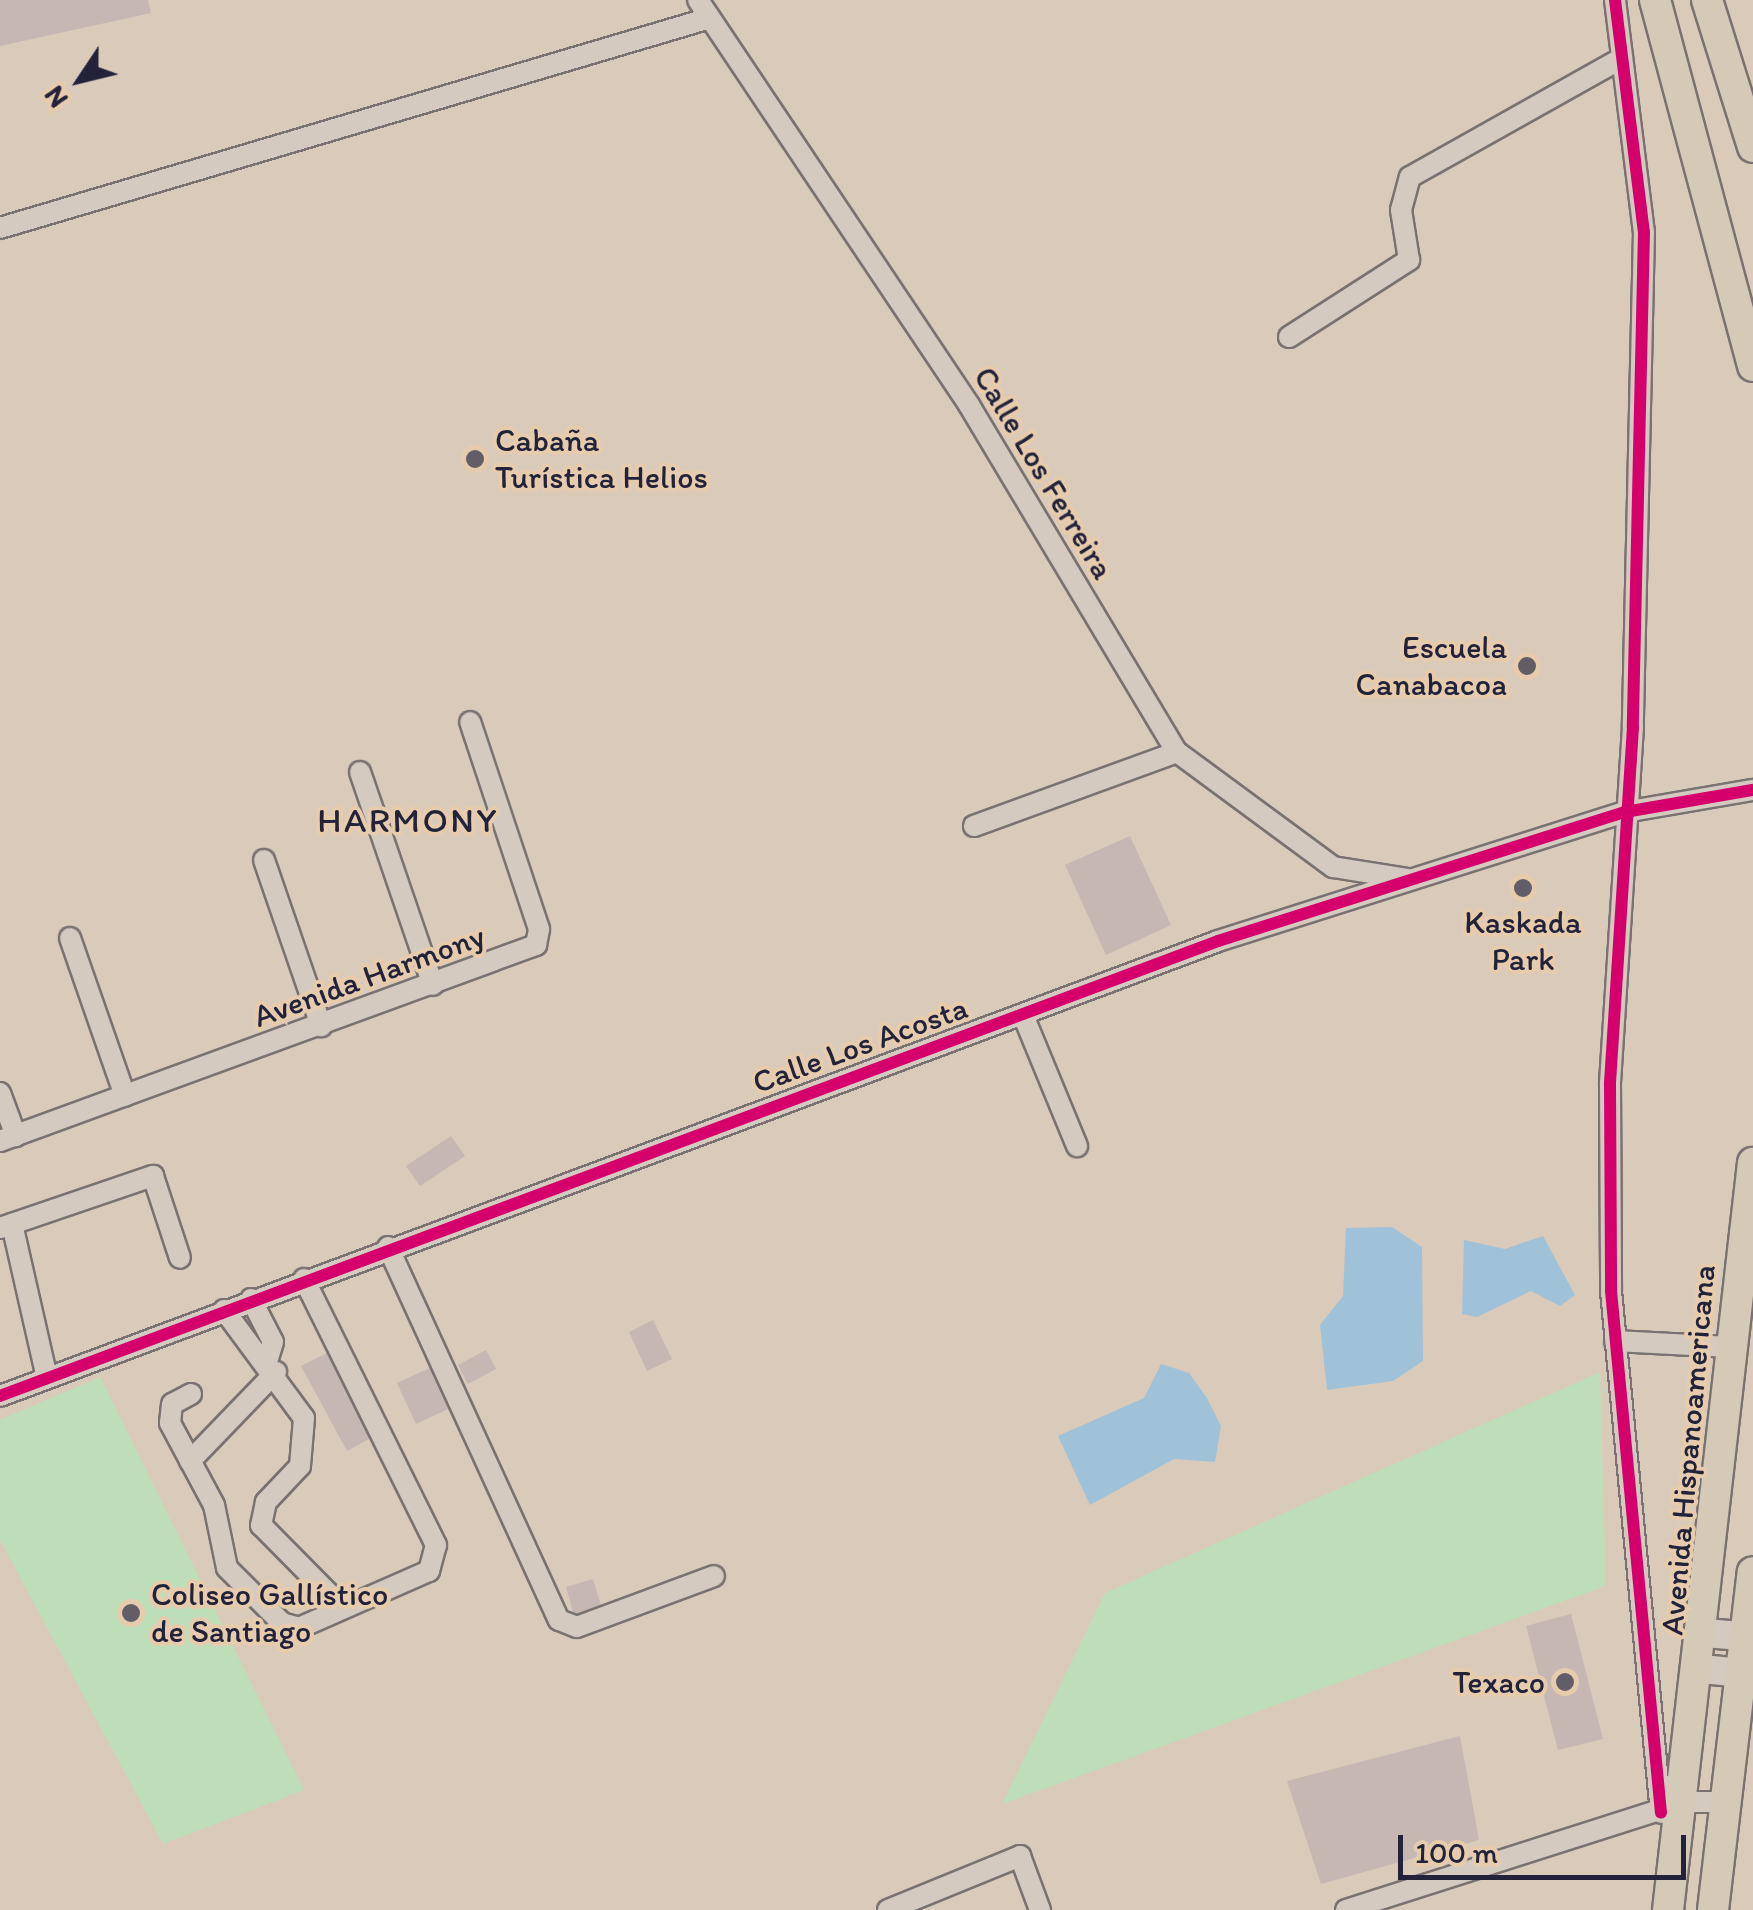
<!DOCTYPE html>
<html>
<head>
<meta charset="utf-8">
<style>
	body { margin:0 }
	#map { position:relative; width:1753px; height:1910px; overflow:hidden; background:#d9caba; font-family:Itim,sans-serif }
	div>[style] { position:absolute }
	.green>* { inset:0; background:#bedeba }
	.water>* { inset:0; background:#a0c2d9 }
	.building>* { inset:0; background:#c6b7b3 }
	.roads { filter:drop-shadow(2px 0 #797270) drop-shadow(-2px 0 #797270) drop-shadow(0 2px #797270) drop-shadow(0 -2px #797270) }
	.street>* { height:20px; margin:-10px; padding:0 10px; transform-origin:10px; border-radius:10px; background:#d4cabf }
	.secondary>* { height:28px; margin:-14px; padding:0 14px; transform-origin:14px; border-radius:14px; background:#d4cabf }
	.primary>* { height:30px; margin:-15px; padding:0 15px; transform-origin:15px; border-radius:15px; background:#d4cab7 }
	.cycleway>* { height:12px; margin:-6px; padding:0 6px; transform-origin:6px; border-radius:6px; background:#d6006c }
	.dots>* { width:28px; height:28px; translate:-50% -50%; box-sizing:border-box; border:5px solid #e6cbad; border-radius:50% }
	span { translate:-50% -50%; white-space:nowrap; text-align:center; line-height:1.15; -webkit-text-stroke:8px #e6cbad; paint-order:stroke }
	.poi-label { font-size:32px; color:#22223b }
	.left { translate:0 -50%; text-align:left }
	.right { translate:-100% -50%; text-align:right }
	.street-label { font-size:32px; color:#22223b }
	.neighbourhood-label { font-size:35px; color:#22223b; letter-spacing:2.5px }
	.north { position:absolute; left:30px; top:30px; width:100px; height:100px; -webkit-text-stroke:8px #e6cbad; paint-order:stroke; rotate:235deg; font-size:28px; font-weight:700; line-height:40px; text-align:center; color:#22223b }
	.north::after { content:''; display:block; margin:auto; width:35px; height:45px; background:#22223b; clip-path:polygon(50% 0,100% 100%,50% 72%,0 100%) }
	.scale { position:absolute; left:1398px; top:1835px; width:288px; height:45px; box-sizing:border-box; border:5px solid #22223b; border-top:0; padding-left:12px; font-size:30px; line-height:35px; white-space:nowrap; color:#22223b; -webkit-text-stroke:8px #e6cbad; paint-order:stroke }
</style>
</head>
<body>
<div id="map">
	<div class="green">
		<div style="clip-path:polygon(1600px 1372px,1606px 1586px,1002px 1804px,1105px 1593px)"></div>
		<div style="clip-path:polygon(100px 1377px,304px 1790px,163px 1844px,0 1540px,0 1420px)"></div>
	</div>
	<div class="water">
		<div style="clip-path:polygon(1392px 1227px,1422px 1247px,1423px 1361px,1393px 1381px,1327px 1390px,1320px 1325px,1343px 1296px,1346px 1228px)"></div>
		<div style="clip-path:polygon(1543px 1236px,1575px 1295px,1560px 1306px,1531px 1291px,1477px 1317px,1462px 1314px,1464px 1240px,1505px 1249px)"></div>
		<div style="clip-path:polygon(1161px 1364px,1189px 1373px,1207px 1398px,1221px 1426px,1215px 1462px,1174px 1459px,1090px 1505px,1058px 1436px,1144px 1398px)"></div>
	</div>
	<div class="building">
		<div style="clip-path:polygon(0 0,148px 0,151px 13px,0 46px)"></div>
		<div style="clip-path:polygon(1130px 836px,1171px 925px,1106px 955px,1065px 865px)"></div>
		<div style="clip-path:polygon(451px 1136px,465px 1156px,420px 1186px,406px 1166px)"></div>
		<div style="clip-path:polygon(653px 1320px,672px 1359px,647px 1371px,629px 1332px)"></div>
		<div style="clip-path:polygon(333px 1350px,378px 1434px,347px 1451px,301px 1366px)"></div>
		<div style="clip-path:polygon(486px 1350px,496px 1369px,468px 1384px,458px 1365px)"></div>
		<div style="clip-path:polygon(443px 1362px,463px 1402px,416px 1424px,397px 1383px)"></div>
		<div style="clip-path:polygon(593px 1579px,602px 1609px,574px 1616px,566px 1587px)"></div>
		<div style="clip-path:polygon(1571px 1614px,1603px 1739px,1558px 1750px,1526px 1626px)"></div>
		<div style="clip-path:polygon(1460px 1736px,1479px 1840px,1321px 1884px,1287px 1781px)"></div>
	</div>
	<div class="roads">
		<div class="street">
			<div style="left:698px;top:0;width:487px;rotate:56.2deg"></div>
			<div style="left:969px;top:405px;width:405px;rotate:59.1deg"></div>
			<div style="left:1177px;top:752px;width:194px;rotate:36.4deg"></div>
			<div style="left:1333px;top:867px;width:75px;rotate:9.2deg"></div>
			<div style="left:1615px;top:0;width:234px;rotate:82.9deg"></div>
			<div style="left:1644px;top:232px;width:495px;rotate:91.3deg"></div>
			<div style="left:1633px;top:727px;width:358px;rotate:93.7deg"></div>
			<div style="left:1610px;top:1084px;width:207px;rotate:89.7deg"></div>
			<div style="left:1611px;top:1291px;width:524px;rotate:84.53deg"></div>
			<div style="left:0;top:228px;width:740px;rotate:-16.48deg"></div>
			<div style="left:1289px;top:337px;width:143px;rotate:-32.7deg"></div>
			<div style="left:1409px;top:260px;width:51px;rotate:-99.1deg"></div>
			<div style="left:1401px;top:210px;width:34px;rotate:-75deg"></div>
			<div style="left:1410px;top:177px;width:243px;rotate:-29.3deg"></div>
			<div style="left:360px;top:772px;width:225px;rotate:71.1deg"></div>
			<div style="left:974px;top:826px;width:216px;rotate:-20deg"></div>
			<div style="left:264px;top:860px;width:176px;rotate:71deg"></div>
			<div style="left:70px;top:938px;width:167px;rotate:70.8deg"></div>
			<div style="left:1023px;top:1015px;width:142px;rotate:67.6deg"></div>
			<div style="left:0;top:1093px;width:46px;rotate:69.6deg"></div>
			<div style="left:0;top:1141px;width:571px;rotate:-20.09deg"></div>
			<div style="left:536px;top:945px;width:16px;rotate:-79deg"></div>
			<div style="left:539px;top:929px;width:218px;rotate:-108.4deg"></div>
			<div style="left:12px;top:1224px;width:158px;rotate:77.2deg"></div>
			<div style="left:0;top:1228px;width:162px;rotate:-18.8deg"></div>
			<div style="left:153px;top:1176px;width:86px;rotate:71.8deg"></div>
			<div style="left:388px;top:1247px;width:410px;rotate:65.4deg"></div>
			<div style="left:559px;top:1620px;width:19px;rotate:21deg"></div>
			<div style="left:577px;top:1627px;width:146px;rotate:-20.4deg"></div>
			<div style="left:251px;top:1299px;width:48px;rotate:62.9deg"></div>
			<div style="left:273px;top:1342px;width:17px;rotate:107deg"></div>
			<div style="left:224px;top:1310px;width:134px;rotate:53.5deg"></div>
			<div style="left:304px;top:1418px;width:48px;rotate:94.8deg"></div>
			<div style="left:300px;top:1466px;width:50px;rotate:133.4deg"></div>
			<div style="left:266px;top:1502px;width:24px;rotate:102deg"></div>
			<div style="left:261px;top:1525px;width:115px;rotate:45.4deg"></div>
			<div style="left:1615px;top:1341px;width:115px;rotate:3deg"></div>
			<div style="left:191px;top:1394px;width:21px;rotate:152deg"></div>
			<div style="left:172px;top:1404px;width:19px;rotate:96deg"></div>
			<div style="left:170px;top:1423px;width:93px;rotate:61.8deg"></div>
			<div style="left:214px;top:1505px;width:64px;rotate:78.3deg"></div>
			<div style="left:227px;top:1568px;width:78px;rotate:45deg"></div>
			<div style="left:282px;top:1623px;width:18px;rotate:16deg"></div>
			<div style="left:299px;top:1628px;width:142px;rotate:-23.7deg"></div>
			<div style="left:429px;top:1571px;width:27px;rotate:-75deg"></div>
			<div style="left:436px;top:1545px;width:297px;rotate:-116.4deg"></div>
			<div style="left:0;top:1396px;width:1300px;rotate:-20.48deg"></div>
			<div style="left:1218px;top:941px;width:427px;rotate:-17.6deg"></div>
			<div style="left:1625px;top:812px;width:130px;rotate:-9.8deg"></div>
			<div style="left:190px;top:1461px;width:124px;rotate:-46deg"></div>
			<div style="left:888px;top:1910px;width:143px;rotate:-22.2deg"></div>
			<div style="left:1020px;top:1856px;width:58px;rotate:69.7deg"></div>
			<div style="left:1346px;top:1910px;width:356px;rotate:-17.7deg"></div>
			<div style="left:1685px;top:1802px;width:42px"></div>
		</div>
		<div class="secondary">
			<div style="left:1705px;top:1633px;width:48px;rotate:4.8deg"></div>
			<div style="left:1702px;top:1669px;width:51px;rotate:5.6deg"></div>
		</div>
		<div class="primary">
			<div style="left:1655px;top:0;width:379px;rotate:75deg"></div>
			<div style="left:1707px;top:0;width:154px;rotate:72.6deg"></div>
			<div style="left:1668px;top:1910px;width:752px;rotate:-83.51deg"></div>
			<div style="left:1713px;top:1910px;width:340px;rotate:-83.3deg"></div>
		</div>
	</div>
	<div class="cycleway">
		<div style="left:1615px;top:0;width:234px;rotate:82.9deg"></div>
		<div style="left:1644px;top:232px;width:495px;rotate:91.3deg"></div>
		<div style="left:1633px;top:727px;width:358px;rotate:93.7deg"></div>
		<div style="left:1610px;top:1084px;width:207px;rotate:89.7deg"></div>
		<div style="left:1611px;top:1291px;width:524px;rotate:84.53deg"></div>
		<div style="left:0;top:1396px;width:1300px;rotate:-20.48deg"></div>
		<div style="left:1218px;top:941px;width:427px;rotate:-17.6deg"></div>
		<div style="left:1625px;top:812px;width:130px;rotate:-9.8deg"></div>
	</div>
	<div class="dots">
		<div style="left:475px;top:459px;background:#625d67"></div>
		<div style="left:1527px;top:666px;background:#625d67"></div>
		<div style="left:1523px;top:888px;background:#625d67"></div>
		<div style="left:131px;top:1613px;background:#625d67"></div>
		<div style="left:1565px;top:1682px;background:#625d67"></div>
	</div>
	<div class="poi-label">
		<span class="left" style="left:495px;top:459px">Cabaña<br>Turística Helios</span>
		<span class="right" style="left:1507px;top:666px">Escuela<br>Canabacoa</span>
		<span style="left:1523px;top:941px">Kaskada<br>Park</span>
		<span class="left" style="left:151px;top:1613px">Coliseo Gallístico<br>de Santiago</span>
		<span class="right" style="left:1545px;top:1682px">Texaco</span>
	</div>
	<div class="street-label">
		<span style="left:1044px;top:473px;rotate:59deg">Calle Los Ferreira</span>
		<span style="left:369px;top:976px;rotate:-20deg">Avenida Harmony</span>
		<span style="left:860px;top:1045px;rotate:-20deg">Calle Los Acosta</span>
		<span style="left:1688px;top:1450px;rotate:-85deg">Avenida Hispanoamericana</span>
	</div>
	<div class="neighbourhood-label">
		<span style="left:408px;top:820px">HARMONY</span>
	</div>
	<div class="north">N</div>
	<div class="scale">100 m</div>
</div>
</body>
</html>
